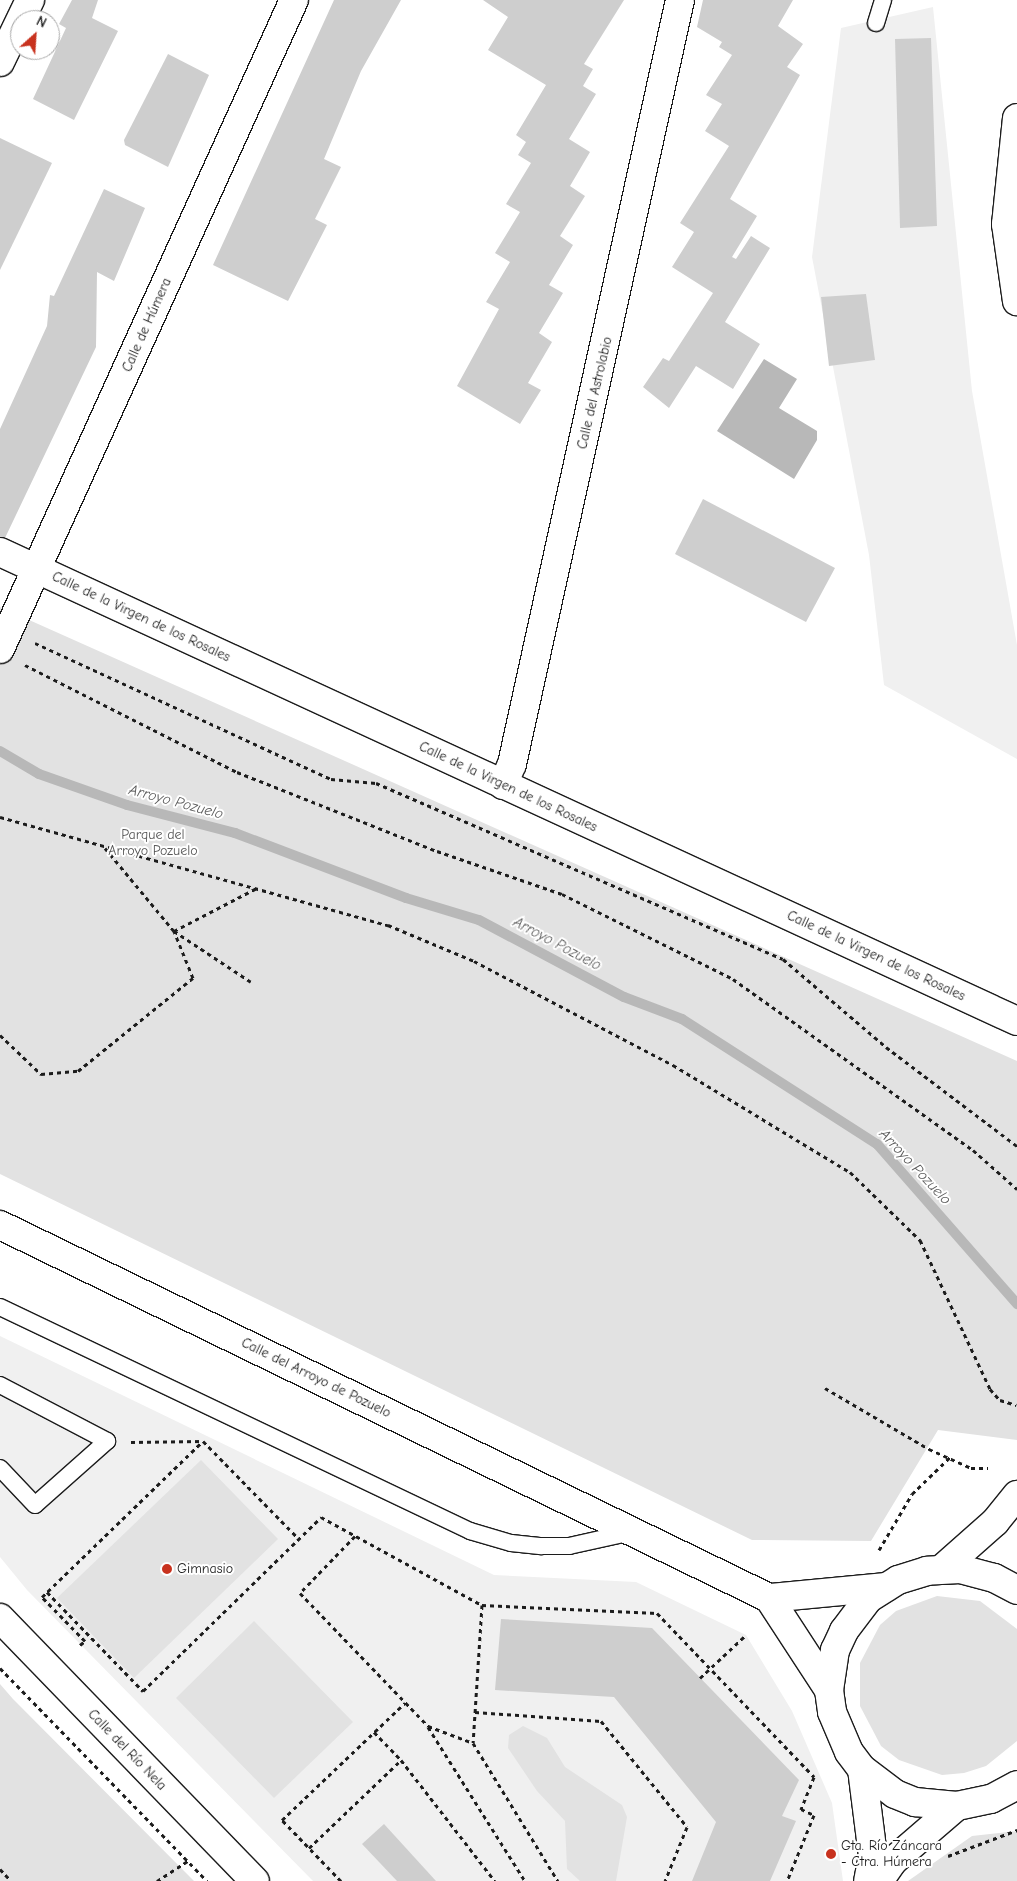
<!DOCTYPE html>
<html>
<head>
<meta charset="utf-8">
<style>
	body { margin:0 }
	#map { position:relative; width:1017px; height:1881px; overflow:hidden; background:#fff; font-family:"Comic Neue",sans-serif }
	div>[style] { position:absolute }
	.built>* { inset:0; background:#f0f0f0 }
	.green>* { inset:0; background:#e2e2e2 }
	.water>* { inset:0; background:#b8b8b8 }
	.stream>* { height:10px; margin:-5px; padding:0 5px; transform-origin:5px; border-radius:5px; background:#b8b8b8 }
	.building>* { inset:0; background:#cecece }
	.path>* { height:3px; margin-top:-1.5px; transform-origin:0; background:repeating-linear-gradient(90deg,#1c1c1c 0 4px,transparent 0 8px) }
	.roads { filter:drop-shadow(1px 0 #1c1c1c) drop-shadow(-1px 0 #1c1c1c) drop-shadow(0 1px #1c1c1c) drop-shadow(0 -1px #1c1c1c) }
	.lane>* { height:16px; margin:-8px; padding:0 8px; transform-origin:8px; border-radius:8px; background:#fff }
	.street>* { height:28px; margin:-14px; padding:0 14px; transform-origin:14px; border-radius:14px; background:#fff }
	.secondary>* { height:28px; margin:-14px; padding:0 14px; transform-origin:14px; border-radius:14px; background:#fff }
	.dots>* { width:14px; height:14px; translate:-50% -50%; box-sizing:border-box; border:2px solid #fff; border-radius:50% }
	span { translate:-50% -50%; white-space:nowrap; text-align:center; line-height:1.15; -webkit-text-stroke:4px #fff; paint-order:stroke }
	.street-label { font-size:14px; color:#1c1c1c }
	.park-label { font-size:14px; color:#575757 }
	.poi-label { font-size:14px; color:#1c1c1c }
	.left { translate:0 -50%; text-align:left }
	.water-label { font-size:15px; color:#5a5a5a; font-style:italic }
	.north { position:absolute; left:10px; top:10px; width:50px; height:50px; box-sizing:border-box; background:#fff; border:1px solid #a4a4a4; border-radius:50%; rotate:26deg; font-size:14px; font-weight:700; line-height:20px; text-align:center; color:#1c1c1c }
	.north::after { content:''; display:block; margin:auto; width:18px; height:22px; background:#c8321e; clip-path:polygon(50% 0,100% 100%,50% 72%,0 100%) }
</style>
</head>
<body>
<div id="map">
	<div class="built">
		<div style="clip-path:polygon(933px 7px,972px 391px,1017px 645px,1017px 759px,884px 685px,869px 555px,812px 257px,841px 28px)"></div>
		<div style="clip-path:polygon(0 1336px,494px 1575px,636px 1582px,746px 1635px,792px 1711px,832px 1803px,843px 1881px,313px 1881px,27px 1590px,0 1557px)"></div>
	</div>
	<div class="green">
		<div style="clip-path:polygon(0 607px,1017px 1061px,1017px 1440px,938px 1430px,871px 1541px,752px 1540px,0 1174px)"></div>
		<div style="clip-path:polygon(201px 1460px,278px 1539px,134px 1678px,57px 1598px)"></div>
		<div style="clip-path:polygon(937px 1596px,980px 1601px,1017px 1629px,1017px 1741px,986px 1766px,964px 1773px,942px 1775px,899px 1760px,881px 1746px,860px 1706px,860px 1663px,880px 1625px,896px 1611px)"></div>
		<div style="clip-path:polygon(254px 1621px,353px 1722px,274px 1798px,176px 1698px)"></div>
		<div style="clip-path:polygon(0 1684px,13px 1699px,194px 1881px,0 1881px)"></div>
		<div style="clip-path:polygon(523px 1726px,547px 1738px,565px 1767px,622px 1805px,627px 1817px,616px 1881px,580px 1881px,567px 1869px,565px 1821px,537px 1791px,508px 1748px,509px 1735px)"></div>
		<div style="clip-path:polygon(1017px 1831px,1017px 1881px,908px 1881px,972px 1836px)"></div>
	</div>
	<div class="water">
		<div style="clip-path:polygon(764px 359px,797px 379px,779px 408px,817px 431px,817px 440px,794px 479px,717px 431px)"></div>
	</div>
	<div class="stream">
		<div style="left:0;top:751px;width:45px;rotate:30.5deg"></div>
		<div style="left:39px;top:774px;width:93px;rotate:19.4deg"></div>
		<div style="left:127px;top:805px;width:112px;rotate:14.5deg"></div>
		<div style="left:235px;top:833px;width:183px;rotate:20.8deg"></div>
		<div style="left:406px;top:898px;width:76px;rotate:16.8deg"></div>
		<div style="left:479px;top:920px;width:164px;rotate:28deg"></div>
		<div style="left:624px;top:997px;width:62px;rotate:20.8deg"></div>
		<div style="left:682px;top:1019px;width:232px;rotate:32.7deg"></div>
		<div style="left:877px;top:1144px;width:213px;rotate:48.8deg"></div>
	</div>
	<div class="building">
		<div style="clip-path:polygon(72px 0,98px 0,92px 18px,118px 31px,74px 120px,33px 99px,66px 28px,59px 24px)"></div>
		<div style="clip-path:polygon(334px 0,401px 0,361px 71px,324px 159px,341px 167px,315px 219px,327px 225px,288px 301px,213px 265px)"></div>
		<div style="clip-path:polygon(483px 0,624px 0,584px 64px,593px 69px,583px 86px,596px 94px,569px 139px,590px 152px,570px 186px,585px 196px,560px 236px,573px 245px,549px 285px,563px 293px,539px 333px,552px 342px,528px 383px,541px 390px,520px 424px,457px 386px,499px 309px,486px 302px,510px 262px,495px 253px,520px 212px,506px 204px,531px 163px,518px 155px,526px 142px,516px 135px,546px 85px,488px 50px,508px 17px)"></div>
		<div style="clip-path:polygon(703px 0,793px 0,778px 26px,803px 44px,787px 67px,800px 75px,730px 199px,757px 216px,732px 257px,736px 259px,751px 236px,770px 248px,725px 322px,760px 344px,733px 389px,696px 366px,669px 408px,643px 387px,663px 358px,669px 361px,713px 293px,672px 267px,694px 232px,680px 223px,729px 146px,705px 131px,722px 104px,706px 95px,732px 55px,719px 47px,722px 42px,697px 27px)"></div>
		<div style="clip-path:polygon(931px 38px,937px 226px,900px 228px,895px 39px)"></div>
		<div style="clip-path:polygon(168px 54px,209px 75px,168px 167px,125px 145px,124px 140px)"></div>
		<div style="clip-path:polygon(0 138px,52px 163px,0 270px)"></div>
		<div style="clip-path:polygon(104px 189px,145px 208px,114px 281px,97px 272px,96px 347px,5px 538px,0 537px,0 429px,47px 326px,50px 295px,54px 296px)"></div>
		<div style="clip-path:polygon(866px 294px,875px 360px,829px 366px,821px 297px)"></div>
		<div style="clip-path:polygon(703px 499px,835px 568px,806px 622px,675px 554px)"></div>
		<div style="clip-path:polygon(501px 1619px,652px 1628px,799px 1780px,782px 1816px,796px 1821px,770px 1881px,692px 1881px,716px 1822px,614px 1697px,495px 1690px)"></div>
		<div style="clip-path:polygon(384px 1824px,436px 1881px,397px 1881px,362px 1844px)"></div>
	</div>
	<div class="path">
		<div style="left:35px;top:643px;width:326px;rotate:24.7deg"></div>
		<div style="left:331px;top:779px;width:45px;rotate:5.1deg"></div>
		<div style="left:376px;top:783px;width:443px;rotate:23.4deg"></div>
		<div style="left:783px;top:959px;width:135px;rotate:40.5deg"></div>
		<div style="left:886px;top:1047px;width:164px;rotate:37.1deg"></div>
		<div style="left:25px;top:665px;width:237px;rotate:26.8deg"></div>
		<div style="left:237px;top:772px;width:215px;rotate:21.6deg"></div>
		<div style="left:437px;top:851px;width:132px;rotate:19deg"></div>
		<div style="left:562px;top:894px;width:191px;rotate:26.4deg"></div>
		<div style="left:733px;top:979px;width:295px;rotate:35.5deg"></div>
		<div style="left:973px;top:1150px;width:59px;rotate:41.6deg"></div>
		<div style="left:0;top:817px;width:403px;rotate:15.6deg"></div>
		<div style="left:388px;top:925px;width:93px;rotate:22.7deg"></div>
		<div style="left:474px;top:961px;width:225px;rotate:27.6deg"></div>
		<div style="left:673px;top:1065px;width:207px;rotate:31.2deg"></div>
		<div style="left:850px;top:1172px;width:98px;rotate:44.2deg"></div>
		<div style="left:920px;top:1240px;width:165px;rotate:64.8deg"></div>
		<div style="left:990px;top:1389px;width:15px;rotate:48deg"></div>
		<div style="left:1000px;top:1400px;width:17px;rotate:17deg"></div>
		<div style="left:105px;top:848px;width:108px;rotate:50.3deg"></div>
		<div style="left:174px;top:931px;width:92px;rotate:33.5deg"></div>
		<div style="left:0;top:1035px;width:57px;rotate:43.6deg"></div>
		<div style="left:41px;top:1074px;width:37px;rotate:-5deg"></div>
		<div style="left:78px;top:1071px;width:148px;rotate:-39deg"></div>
		<div style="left:193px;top:978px;width:51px;rotate:-112deg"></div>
		<div style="left:174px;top:931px;width:93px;rotate:-27.4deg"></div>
		<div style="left:825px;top:1388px;width:121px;rotate:30.4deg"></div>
		<div style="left:929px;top:1449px;width:46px;rotate:24.3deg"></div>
		<div style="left:971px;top:1468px;width:17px"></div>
		<div style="left:131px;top:1442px;width:72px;rotate:-0.8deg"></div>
		<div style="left:355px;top:1536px;width:79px;rotate:134deg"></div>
		<div style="left:300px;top:1593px;width:185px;rotate:46.1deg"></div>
		<div style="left:428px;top:1726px;width:48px;rotate:20.7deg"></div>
		<div style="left:879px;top:1550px;width:65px;rotate:-59.5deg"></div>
		<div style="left:912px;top:1494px;width:53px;rotate:-44.2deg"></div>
		<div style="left:47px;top:1592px;width:138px;rotate:45.9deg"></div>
		<div style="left:143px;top:1691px;width:249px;rotate:-44.3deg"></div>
		<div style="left:321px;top:1517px;width:183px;rotate:28.7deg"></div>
		<div style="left:482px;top:1605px;width:175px;rotate:2.6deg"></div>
		<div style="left:657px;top:1613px;width:227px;rotate:46.2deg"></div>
		<div style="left:814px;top:1777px;width:35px;rotate:112deg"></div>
		<div style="left:801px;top:1809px;width:14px;rotate:25deg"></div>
		<div style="left:814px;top:1815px;width:71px;rotate:112.2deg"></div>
		<div style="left:482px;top:1605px;width:138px;rotate:93.7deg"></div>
		<div style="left:473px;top:1743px;width:162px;rotate:58.4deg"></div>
		<div style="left:80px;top:1645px;width:6px;rotate:-39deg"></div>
		<div style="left:85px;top:1641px;width:62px;rotate:-134.3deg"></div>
		<div style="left:42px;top:1597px;width:224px;rotate:-44.1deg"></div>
		<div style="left:203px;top:1441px;width:137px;rotate:45.6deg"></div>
		<div style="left:0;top:1668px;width:297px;rotate:45.8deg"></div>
		<div style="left:700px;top:1678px;width:63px;rotate:-43.1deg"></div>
		<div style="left:475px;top:1712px;width:126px;rotate:4.1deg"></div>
		<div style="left:601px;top:1721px;width:136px;rotate:50.9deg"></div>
		<div style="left:687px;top:1827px;width:58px;rotate:112.2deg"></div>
		<div style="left:428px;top:1727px;width:182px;rotate:57.8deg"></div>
		<div style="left:374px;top:1732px;width:39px;rotate:46deg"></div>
		<div style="left:401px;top:1760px;width:153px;rotate:52.2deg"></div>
		<div style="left:309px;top:1848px;width:127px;rotate:-43.7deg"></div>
		<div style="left:948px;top:1856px;width:74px;rotate:-20.6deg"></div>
		<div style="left:0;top:1869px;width:16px;rotate:47deg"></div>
		<div style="left:157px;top:1881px;width:37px;rotate:-33deg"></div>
		<div style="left:341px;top:1881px;width:85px;rotate:-134deg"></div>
		<div style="left:282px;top:1820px;width:170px;rotate:-43.6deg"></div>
	</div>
	<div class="roads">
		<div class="lane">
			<div style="left:876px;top:23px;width:24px;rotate:-73deg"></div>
			<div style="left:0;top:1307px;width:521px;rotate:25.48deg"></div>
			<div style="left:470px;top:1531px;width:43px;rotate:16.3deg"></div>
			<div style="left:511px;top:1543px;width:31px;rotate:6deg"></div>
			<div style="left:542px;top:1546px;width:27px"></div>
			<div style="left:569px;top:1546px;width:65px;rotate:-12.5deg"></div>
			<div style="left:0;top:1385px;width:121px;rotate:27.6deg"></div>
			<div style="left:107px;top:1441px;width:96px;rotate:138.4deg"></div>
			<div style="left:35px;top:1505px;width:51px;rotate:-133.4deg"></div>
		</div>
		<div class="street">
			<div style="left:0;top:62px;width:69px;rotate:-64.2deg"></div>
			<div style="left:0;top:552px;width:1120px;rotate:24.76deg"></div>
			<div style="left:0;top:649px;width:712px;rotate:-65.63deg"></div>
			<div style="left:503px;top:785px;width:23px;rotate:-67deg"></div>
			<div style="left:512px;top:764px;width:782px;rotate:-77.6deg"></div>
			<div style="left:0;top:1618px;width:366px;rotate:45.9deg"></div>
		</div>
		<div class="secondary">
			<div style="left:1017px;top:118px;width:107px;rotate:95.9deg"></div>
			<div style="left:1006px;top:224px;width:78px;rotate:81.9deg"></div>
			<div style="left:0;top:1225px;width:855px;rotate:25.88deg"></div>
			<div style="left:769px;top:1598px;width:117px;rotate:-5.4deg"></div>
			<div style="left:943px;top:1568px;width:69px;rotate:-41.5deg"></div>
			<div style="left:995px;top:1522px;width:35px;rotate:-51deg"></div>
			<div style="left:1017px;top:1590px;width:26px;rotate:-152deg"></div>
			<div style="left:994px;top:1578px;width:35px;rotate:-165deg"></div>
			<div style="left:960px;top:1569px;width:33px;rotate:177deg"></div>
			<div style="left:927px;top:1571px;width:30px;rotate:163deg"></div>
			<div style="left:898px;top:1580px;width:36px;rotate:148deg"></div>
			<div style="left:868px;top:1599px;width:40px;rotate:127deg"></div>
			<div style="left:844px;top:1631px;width:21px;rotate:115deg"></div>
			<div style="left:835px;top:1650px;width:40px;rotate:98.5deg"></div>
			<div style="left:829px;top:1690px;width:22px;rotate:82deg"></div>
			<div style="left:832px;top:1712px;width:43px;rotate:67deg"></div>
			<div style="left:849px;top:1752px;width:21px;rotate:53deg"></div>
			<div style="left:862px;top:1769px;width:41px;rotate:37.1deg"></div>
			<div style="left:895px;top:1794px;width:22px;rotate:22deg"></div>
			<div style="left:915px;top:1802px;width:42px;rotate:5.4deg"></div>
			<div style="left:957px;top:1806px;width:35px;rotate:-12deg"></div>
			<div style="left:991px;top:1799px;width:30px;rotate:-28deg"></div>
			<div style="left:769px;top:1598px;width:110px;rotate:56.9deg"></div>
			<div style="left:862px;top:1769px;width:88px;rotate:82.8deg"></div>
			<div style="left:873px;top:1856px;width:25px;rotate:101deg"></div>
			<div style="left:879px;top:1881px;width:24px;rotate:-55deg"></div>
			<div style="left:893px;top:1861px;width:84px;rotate:-40.7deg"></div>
		</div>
	</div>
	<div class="dots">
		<div style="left:167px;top:1569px;background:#c8321e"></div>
		<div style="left:831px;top:1854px;background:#c8321e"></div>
	</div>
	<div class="street-label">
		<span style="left:147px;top:325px;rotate:-66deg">Calle de Húmera</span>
		<span style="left:595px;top:393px;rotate:-77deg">Calle del Astrolabio</span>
		<span style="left:141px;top:617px;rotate:25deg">Calle de la Virgen de los Rosales</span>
		<span style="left:508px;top:787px;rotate:25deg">Calle de la Virgen de los Rosales</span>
		<span style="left:876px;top:956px;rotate:25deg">Calle de la Virgen de los Rosales</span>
		<span style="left:316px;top:1378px;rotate:26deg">Calle del Arroyo de Pozuelo</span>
		<span style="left:127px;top:1750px;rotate:46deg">Calle del Río Nela</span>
	</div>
	<div class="park-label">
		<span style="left:153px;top:843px">Parque del<br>Arroyo Pozuelo</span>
	</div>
	<div class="poi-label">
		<span class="left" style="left:177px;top:1569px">Gimnasio</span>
		<span class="left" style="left:841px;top:1854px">Gta. Río Záncara<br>- Ctra. Húmera</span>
	</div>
	<div class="water-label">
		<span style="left:176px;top:802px;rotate:15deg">Arroyo Pozuelo</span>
		<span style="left:557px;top:944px;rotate:28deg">Arroyo Pozuelo</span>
		<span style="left:915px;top:1167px;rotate:47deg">Arroyo Pozuelo</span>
	</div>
	<div class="north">N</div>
</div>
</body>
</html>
